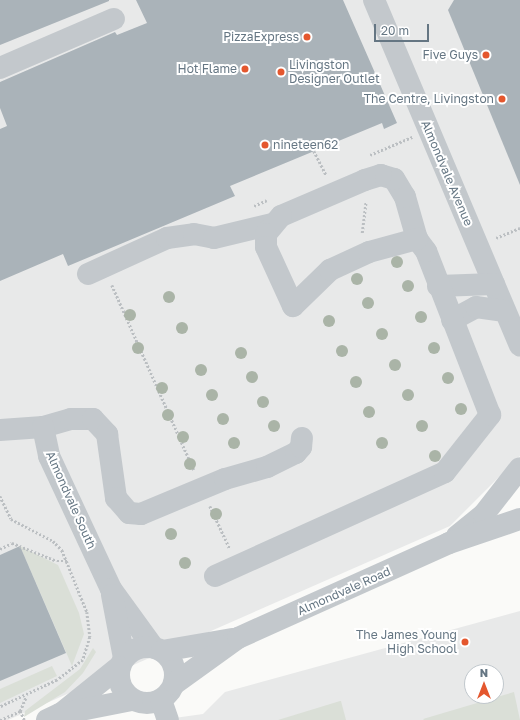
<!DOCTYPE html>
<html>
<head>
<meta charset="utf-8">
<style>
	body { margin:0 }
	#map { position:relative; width:520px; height:720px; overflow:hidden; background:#fafaf8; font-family:"Golos Text",sans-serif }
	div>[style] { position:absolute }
	.built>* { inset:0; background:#e8e9e9 }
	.green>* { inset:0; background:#dadfd7 }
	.building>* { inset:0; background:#aab3b9 }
	.path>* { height:2.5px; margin-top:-1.25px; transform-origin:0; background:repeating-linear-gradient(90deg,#bbbfc2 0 2px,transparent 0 4px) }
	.minor>* { height:22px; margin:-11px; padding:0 11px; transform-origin:11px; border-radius:11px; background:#c3c8cc }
	.minor>.ring { margin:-11px; padding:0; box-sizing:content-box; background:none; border:22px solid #c3c8cc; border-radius:50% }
	.trees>* { width:12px; height:12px; margin:-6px; border-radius:50%; background:#aab4a7 }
	.dots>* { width:11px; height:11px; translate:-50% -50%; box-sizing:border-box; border:2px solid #fff; border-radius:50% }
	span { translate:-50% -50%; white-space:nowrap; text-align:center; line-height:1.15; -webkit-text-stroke:4px #fff; paint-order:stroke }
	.poi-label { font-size:12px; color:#657683 }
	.right { translate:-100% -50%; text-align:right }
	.left { translate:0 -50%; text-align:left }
	.street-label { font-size:12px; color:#657683 }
	.north { position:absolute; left:464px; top:664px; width:40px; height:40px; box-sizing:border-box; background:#fff; border:1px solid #c1c8cd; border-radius:50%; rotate:0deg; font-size:11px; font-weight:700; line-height:16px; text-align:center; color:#657683 }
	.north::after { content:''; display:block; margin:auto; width:14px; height:18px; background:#e4572e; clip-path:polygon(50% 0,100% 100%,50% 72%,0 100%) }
	.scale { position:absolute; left:374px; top:24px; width:55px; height:18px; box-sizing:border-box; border:2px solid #657683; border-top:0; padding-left:5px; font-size:12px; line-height:14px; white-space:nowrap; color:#657683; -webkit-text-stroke:3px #fff; paint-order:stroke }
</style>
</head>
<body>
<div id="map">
	<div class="built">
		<div style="clip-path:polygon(0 0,520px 0,520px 456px,450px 526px,8px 720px,0 720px)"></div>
		<div style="clip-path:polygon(evenodd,520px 611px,520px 720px,160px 720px,203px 714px,225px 692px,520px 611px,472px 672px,496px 672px,496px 696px,472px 696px,472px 672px)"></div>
	</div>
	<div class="green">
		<div style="clip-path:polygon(20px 546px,58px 565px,79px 613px,84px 634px,72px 666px)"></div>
		<div style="clip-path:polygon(93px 648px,96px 652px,83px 673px,65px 692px,24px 717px,25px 711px,80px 669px)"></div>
		<div style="clip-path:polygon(52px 666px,57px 676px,0 703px,0 689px)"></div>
		<div style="clip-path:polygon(514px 692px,520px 720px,424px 720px,423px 719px)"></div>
		<div style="clip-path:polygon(341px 701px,346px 720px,278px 720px,340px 701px)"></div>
	</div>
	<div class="building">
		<div style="clip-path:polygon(0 0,109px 0,109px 1px,0 45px)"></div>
		<div style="clip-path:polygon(136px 0,343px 0,397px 123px,384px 129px,382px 123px,230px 186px,235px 196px,68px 266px,63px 254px,0 281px,0 129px,7px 126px,0 108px,0 82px,115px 32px,117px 35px,147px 23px)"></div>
		<div style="clip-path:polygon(454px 0,520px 0,520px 185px,448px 10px)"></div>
		<div style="clip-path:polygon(20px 546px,66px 653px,0 681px,0 555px)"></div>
	</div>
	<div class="path">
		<div style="left:314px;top:151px;width:27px;rotate:63deg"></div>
		<div style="left:370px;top:155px;width:46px;rotate:-23.2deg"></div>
		<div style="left:254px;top:206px;width:14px;rotate:-25deg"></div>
		<div style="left:362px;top:233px;width:31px;rotate:-83deg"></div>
		<div style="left:496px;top:238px;width:26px;rotate:-23deg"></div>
		<div style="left:112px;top:285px;width:202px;rotate:66.1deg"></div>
		<div style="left:0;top:496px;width:25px;rotate:64deg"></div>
		<div style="left:11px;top:519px;width:47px;rotate:27.6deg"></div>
		<div style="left:53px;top:541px;width:13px;rotate:45deg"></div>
		<div style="left:62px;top:550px;width:67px;rotate:68deg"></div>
		<div style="left:87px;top:612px;width:25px;rotate:83deg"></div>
		<div style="left:90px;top:637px;width:24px;rotate:107deg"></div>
		<div style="left:83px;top:660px;width:33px;rotate:142deg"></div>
		<div style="left:57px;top:680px;width:63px;rotate:154.7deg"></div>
		<div style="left:210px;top:506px;width:47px;rotate:65.1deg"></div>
		<div style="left:0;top:549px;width:13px;rotate:-27deg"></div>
		<div style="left:12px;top:543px;width:48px;rotate:21.8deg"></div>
		<div style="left:57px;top:561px;width:10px"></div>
		<div style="left:0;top:720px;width:22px;rotate:-24deg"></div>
		<div style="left:24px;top:720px;width:10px;rotate:-114deg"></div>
		<div style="left:20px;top:711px;width:15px;rotate:-67deg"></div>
	</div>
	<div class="minor">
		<div style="left:374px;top:0;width:375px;rotate:67.1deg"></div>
		<div style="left:0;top:68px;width:124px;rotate:-23.3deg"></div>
		<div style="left:88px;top:274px;width:87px;rotate:-24.5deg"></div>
		<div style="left:167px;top:238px;width:27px;rotate:-8deg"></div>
		<div style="left:194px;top:234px;width:20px;rotate:11deg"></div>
		<div style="left:214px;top:238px;width:60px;rotate:-13.6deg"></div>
		<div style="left:438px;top:286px;width:56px;rotate:-2deg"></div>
		<div style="left:452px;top:320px;width:27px;rotate:-28deg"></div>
		<div style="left:476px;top:307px;width:29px;rotate:8deg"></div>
		<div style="left:43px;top:427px;width:29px;rotate:-16deg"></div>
		<div style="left:71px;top:419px;width:22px"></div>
		<div style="left:93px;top:419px;width:21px;rotate:47deg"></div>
		<div style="left:107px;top:434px;width:65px;rotate:82deg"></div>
		<div style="left:116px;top:498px;width:20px;rotate:49deg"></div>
		<div style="left:129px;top:513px;width:12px;rotate:5deg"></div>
		<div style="left:141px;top:514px;width:91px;rotate:-22.6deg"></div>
		<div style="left:225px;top:479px;width:44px;rotate:-15.9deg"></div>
		<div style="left:267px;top:467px;width:32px;rotate:-26deg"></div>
		<div style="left:296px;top:453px;width:8px;rotate:-50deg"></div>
		<div style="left:301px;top:447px;width:9px;rotate:-84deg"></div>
		<div style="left:0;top:430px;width:43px;rotate:-4deg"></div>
		<div style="left:43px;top:427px;width:30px;rotate:78deg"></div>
		<div style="left:49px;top:456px;width:147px;rotate:65deg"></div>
		<div style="left:111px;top:589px;width:72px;rotate:54.1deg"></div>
		<div style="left:457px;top:536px;width:35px;rotate:-39deg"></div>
		<div style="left:484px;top:514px;width:58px;rotate:-52deg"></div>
		<div style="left:215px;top:576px;width:252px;rotate:-24.3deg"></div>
		<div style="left:445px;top:472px;width:73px;rotate:-51.7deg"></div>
		<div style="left:490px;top:415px;width:176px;rotate:-111.3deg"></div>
		<div style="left:426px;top:251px;width:15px;rotate:-127deg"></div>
		<div style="left:417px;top:239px;width:44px;rotate:-105.9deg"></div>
		<div style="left:405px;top:197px;width:21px;rotate:-121deg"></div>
		<div style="left:394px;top:179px;width:14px;rotate:-163deg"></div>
		<div style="left:381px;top:175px;width:17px;rotate:163deg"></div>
		<div style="left:365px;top:180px;width:91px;rotate:156.8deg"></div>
		<div style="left:281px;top:216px;width:23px;rotate:130deg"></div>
		<div style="left:266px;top:234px;width:13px;rotate:90deg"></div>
		<div style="left:266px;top:247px;width:65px;rotate:65.4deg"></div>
		<div style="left:293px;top:306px;width:52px;rotate:-44.2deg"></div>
		<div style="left:330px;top:270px;width:43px;rotate:-24.8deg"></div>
		<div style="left:369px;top:252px;width:50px;rotate:-15.2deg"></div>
		<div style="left:112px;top:595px;width:64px;rotate:79.2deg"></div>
		<div class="ring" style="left:119px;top:647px;width:34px;height:34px"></div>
		<div style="left:162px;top:651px;width:71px;rotate:-9.7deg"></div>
		<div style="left:174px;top:684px;width:79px;rotate:-35.7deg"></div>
		<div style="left:238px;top:638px;width:231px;rotate:-24.2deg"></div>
		<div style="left:449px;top:543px;width:75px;rotate:-18.7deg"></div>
		<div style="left:161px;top:700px;width:21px;rotate:71deg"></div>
		<div style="left:63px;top:712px;width:72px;rotate:-38.8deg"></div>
		<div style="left:47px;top:720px;width:14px;rotate:-25deg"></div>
		<div style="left:60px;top:714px;width:73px;rotate:-11deg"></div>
	</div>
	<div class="trees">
		<div style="left:397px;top:262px"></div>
		<div style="left:357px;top:279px"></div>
		<div style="left:408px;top:286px"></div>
		<div style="left:169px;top:297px"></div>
		<div style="left:368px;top:303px"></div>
		<div style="left:130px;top:315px"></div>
		<div style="left:421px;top:317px"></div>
		<div style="left:329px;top:321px"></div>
		<div style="left:182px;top:328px"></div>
		<div style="left:382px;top:334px"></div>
		<div style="left:138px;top:348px"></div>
		<div style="left:434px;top:348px"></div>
		<div style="left:342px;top:351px"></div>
		<div style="left:241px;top:353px"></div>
		<div style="left:395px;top:365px"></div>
		<div style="left:201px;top:370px"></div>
		<div style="left:252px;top:377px"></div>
		<div style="left:448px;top:378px"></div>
		<div style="left:356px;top:382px"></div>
		<div style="left:162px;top:388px"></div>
		<div style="left:212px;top:395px"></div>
		<div style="left:408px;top:395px"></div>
		<div style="left:263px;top:402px"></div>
		<div style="left:461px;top:409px"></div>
		<div style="left:369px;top:412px"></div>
		<div style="left:168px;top:415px"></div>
		<div style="left:223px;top:419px"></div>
		<div style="left:274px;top:426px"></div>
		<div style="left:422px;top:426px"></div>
		<div style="left:183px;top:437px"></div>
		<div style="left:234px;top:443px"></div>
		<div style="left:382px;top:443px"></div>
		<div style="left:435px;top:456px"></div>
		<div style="left:190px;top:464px"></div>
		<div style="left:216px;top:514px"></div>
		<div style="left:171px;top:534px"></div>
		<div style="left:185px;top:563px"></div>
	</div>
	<div class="dots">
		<div style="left:307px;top:37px;background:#e4572e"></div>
		<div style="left:486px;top:55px;background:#e4572e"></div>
		<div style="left:245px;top:69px;background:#e4572e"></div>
		<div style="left:281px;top:72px;background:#e4572e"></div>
		<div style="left:502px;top:99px;background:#e4572e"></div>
		<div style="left:265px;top:145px;background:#e4572e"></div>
		<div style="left:465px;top:642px;background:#e4572e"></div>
	</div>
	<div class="poi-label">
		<span class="right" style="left:299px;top:37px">PizzaExpress</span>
		<span class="right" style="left:478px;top:55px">Five Guys</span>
		<span class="left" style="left:289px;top:72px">Livingston<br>Designer Outlet</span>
		<span class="right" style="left:237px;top:69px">Hot Flame</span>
		<span class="right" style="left:494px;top:99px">The Centre, Livingston</span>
		<span class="left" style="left:273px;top:145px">nineteen62</span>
		<span class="right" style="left:457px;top:642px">The James Young<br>High School</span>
	</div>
	<div class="street-label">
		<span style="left:447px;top:173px;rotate:67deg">Almondvale Avenue</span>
		<span style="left:71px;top:500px;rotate:66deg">Almondvale South</span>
		<span style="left:344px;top:591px;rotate:-24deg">Almondvale Road</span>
	</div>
	<div class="north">N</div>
	<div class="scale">20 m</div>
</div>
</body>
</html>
